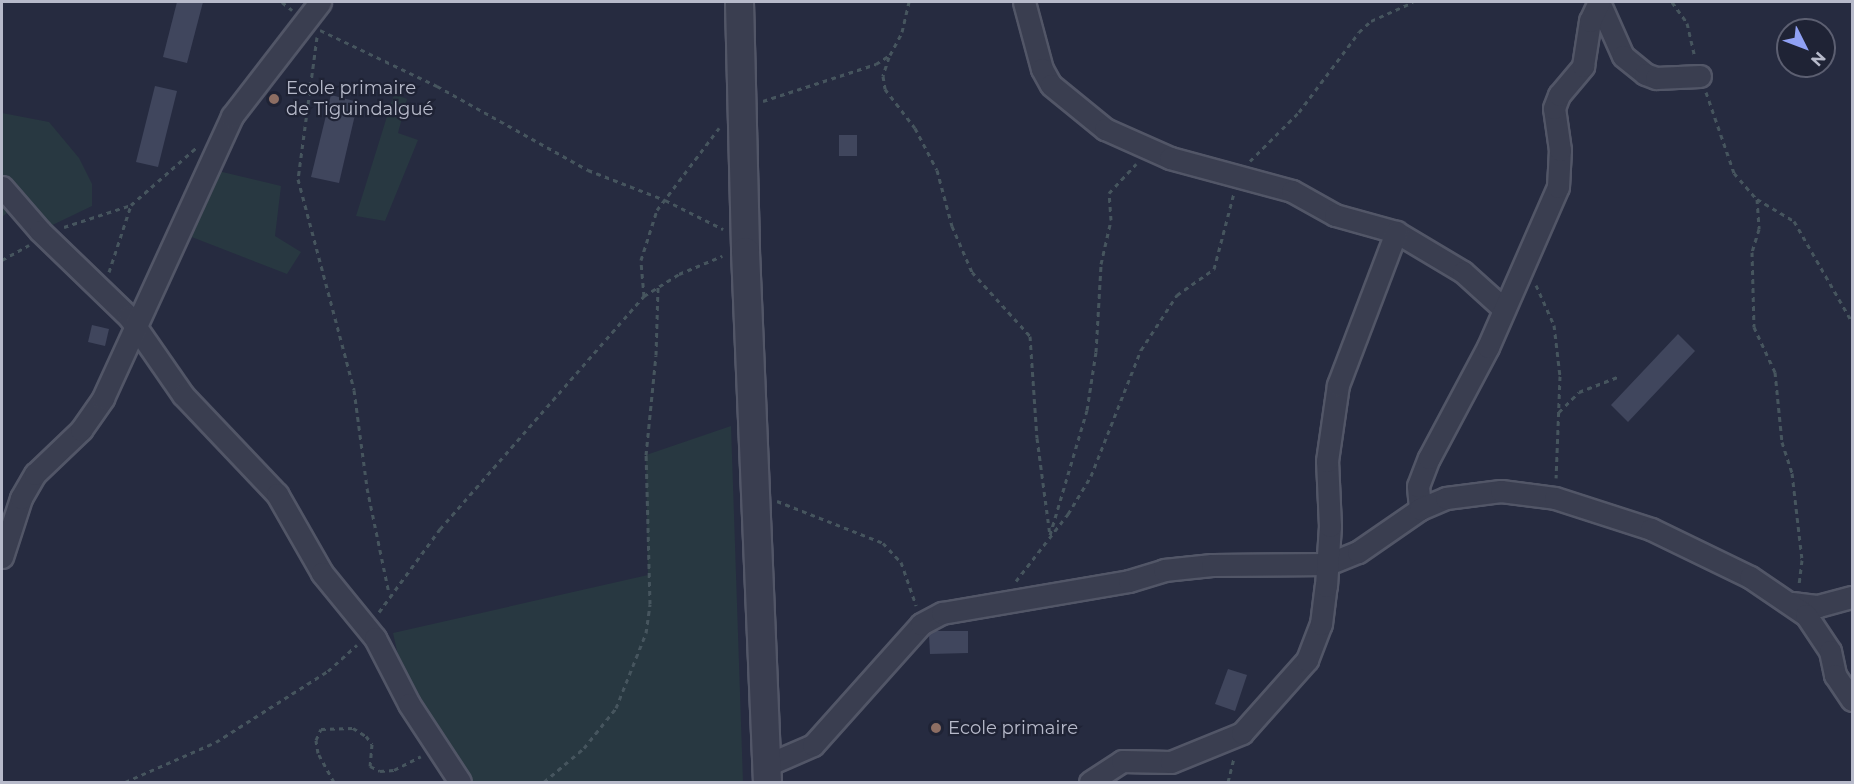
<!DOCTYPE html>
<html>
<head>
<meta charset="utf-8">
<style>
	body { margin:0 }
	#map { position:relative; width:1854px; height:784px; overflow:hidden; background:#262b40; font-family:Montserrat,sans-serif }
	div>[style] { position:absolute }
	.green>* { inset:0; background:#283841 }
	.building>* { inset:0; background:#40465d }
	.path>* { height:3px; margin-top:-1.5px; transform-origin:0; background:repeating-linear-gradient(90deg,#46555e 0 4.5px,transparent 0 9px) }
	.roads { filter:drop-shadow(2px 0 #525667) drop-shadow(-2px 0 #525667) drop-shadow(0 2px #525667) drop-shadow(0 -2px #525667) }
	.minor>* { height:21px; margin:-10.5px; padding:0 10.5px; transform-origin:10.5px; border-radius:10.5px; background:#3a3e50 }
	.tertiary>* { height:27px; margin:-13.5px; padding:0 13.5px; transform-origin:13.5px; border-radius:13.5px; background:#3a3e50 }
	.dots>* { width:16px; height:16px; translate:-50% -50%; box-sizing:border-box; border:3px solid #1f2335; border-radius:50% }
	span { translate:-50% -50%; white-space:nowrap; text-align:center; line-height:1.15; -webkit-text-stroke:4.5px #1f2335; paint-order:stroke }
	.poi-label { font-size:18px; color:#b7baca }
	.left { translate:0 -50%; text-align:left }
	.frame { position:absolute; inset:0; border:3px solid #b7baca; pointer-events:none }
	.north { position:absolute; left:1776px; top:18px; width:60px; height:60px; box-sizing:border-box; background:#1f2335; border:2px solid #5c5f71; border-radius:50%; rotate:132deg; font-size:16px; font-weight:700; line-height:24px; text-align:center; color:#b7baca }
	.north::after { content:''; display:block; margin:auto; width:21px; height:27px; background:#90a1f5; clip-path:polygon(50% 0,100% 100%,50% 72%,0 100%) }
</style>
</head>
<body>
<div id="map">
	<div class="green">
		<div style="clip-path:polygon(394px 94px,407px 99px,398px 133px,418px 140px,385px 221px,356px 216px)"></div>
		<div style="clip-path:polygon(2px 113px,49px 122px,79px 158px,92px 184px,92px 206px,40px 231px,17px 205px,2px 217px)"></div>
		<div style="clip-path:polygon(214px 170px,281px 186px,275px 236px,301px 252px,287px 274px,184px 234px)"></div>
		<div style="clip-path:polygon(731px 426px,743px 782px,460px 782px,409px 704px,393px 633px,648px 575px,646px 455px)"></div>
	</div>
	<div class="building">
		<div style="clip-path:polygon(177px 2px,203px 2px,187px 63px,163px 57px)"></div>
		<div style="clip-path:polygon(155px 86px,177px 91px,158px 167px,136px 162px)"></div>
		<div style="clip-path:polygon(331px 95px,358px 102px,339px 183px,311px 177px)"></div>
		<div style="clip-path:polygon(839px 135px,857px 135px,857px 156px,839px 156px)"></div>
		<div style="clip-path:polygon(92px 325px,109px 329px,105px 346px,88px 342px)"></div>
		<div style="clip-path:polygon(1678px 334px,1695px 351px,1628px 422px,1611px 405px)"></div>
		<div style="clip-path:polygon(934px 631px,968px 631px,968px 653px,930px 654px,929px 634px)"></div>
		<div style="clip-path:polygon(1228px 669px,1247px 675px,1235px 711px,1215px 704px)"></div>
	</div>
	<div class="path">
		<div style="left:282px;top:2px;width:13px;rotate:39deg"></div>
		<div style="left:1672px;top:2px;width:26px;rotate:54deg"></div>
		<div style="left:1687px;top:23px;width:35px;rotate:77deg"></div>
		<div style="left:320px;top:30px;width:130px;rotate:25.6deg"></div>
		<div style="left:437px;top:86px;width:173px;rotate:29.1deg"></div>
		<div style="left:588px;top:170px;width:83px;rotate:21.3deg"></div>
		<div style="left:665px;top:200px;width:65px;rotate:26.6deg"></div>
		<div style="left:317px;top:37px;width:143px;rotate:97.6deg"></div>
		<div style="left:298px;top:179px;width:218px;rotate:75.1deg"></div>
		<div style="left:354px;top:390px;width:99px;rotate:82.4deg"></div>
		<div style="left:367px;top:488px;width:107px;rotate:78.2deg"></div>
		<div style="left:889px;top:57px;width:20px;rotate:108deg"></div>
		<div style="left:883px;top:76px;width:13px;rotate:81deg"></div>
		<div style="left:885px;top:89px;width:49px;rotate:52.4deg"></div>
		<div style="left:915px;top:128px;width:47px;rotate:62.4deg"></div>
		<div style="left:937px;top:170px;width:58px;rotate:75deg"></div>
		<div style="left:952px;top:226px;width:50px;rotate:66.5deg"></div>
		<div style="left:972px;top:272px;width:86px;rotate:47.8deg"></div>
		<div style="left:1030px;top:336px;width:102px;rotate:86.1deg"></div>
		<div style="left:1037px;top:438px;width:98px;rotate:82.4deg"></div>
		<div style="left:1050px;top:535px;width:130px;rotate:-73.5deg"></div>
		<div style="left:1087px;top:410px;width:59px;rotate:-81.2deg"></div>
		<div style="left:1096px;top:352px;width:88px;rotate:-86.7deg"></div>
		<div style="left:1101px;top:264px;width:45px;rotate:-77.2deg"></div>
		<div style="left:1111px;top:220px;width:27px;rotate:-94deg"></div>
		<div style="left:1109px;top:193px;width:40px;rotate:-47deg"></div>
		<div style="left:1706px;top:92px;width:86px;rotate:70.9deg"></div>
		<div style="left:1734px;top:173px;width:35px;rotate:49deg"></div>
		<div style="left:1757px;top:199px;width:43px;rotate:30.7deg"></div>
		<div style="left:1794px;top:221px;width:116px;rotate:60.1deg"></div>
		<div style="left:763px;top:101px;width:119px;rotate:-18.1deg"></div>
		<div style="left:876px;top:64px;width:17px;rotate:-33deg"></div>
		<div style="left:890px;top:55px;width:26px;rotate:-62deg"></div>
		<div style="left:902px;top:32px;width:31px;rotate:-77deg"></div>
		<div style="left:1250px;top:161px;width:69px;rotate:-45deg"></div>
		<div style="left:1299px;top:112px;width:100px;rotate:-53.1deg"></div>
		<div style="left:1359px;top:32px;width:16px;rotate:-43deg"></div>
		<div style="left:1371px;top:21px;width:46px;rotate:-24.3deg"></div>
		<div style="left:1757px;top:199px;width:30px;rotate:86deg"></div>
		<div style="left:1759px;top:229px;width:24px;rotate:107deg"></div>
		<div style="left:1752px;top:252px;width:75px;rotate:88.5deg"></div>
		<div style="left:1754px;top:327px;width:50px;rotate:65deg"></div>
		<div style="left:1775px;top:372px;width:70px;rotate:84.3deg"></div>
		<div style="left:1782px;top:442px;width:33px;rotate:72deg"></div>
		<div style="left:1792px;top:473px;width:88px;rotate:83.4deg"></div>
		<div style="left:1802px;top:560px;width:25px;rotate:97deg"></div>
		<div style="left:64px;top:227px;width:71px;rotate:-18.2deg"></div>
		<div style="left:2px;top:260px;width:31px;rotate:-29deg"></div>
		<div style="left:109px;top:272px;width:71px;rotate:-71.8deg"></div>
		<div style="left:131px;top:205px;width:88px;rotate:-41.3deg"></div>
		<div style="left:1536px;top:285px;width:44px;rotate:65.8deg"></div>
		<div style="left:1554px;top:325px;width:51px;rotate:83.3deg"></div>
		<div style="left:1560px;top:376px;width:102px;rotate:92.2deg"></div>
		<div style="left:644px;top:296px;width:41px;rotate:-32.2deg"></div>
		<div style="left:679px;top:274px;width:47px;rotate:-22.7deg"></div>
		<div style="left:1559px;top:412px;width:28px;rotate:-45deg"></div>
		<div style="left:1579px;top:392px;width:44px;rotate:-21.3deg"></div>
		<div style="left:777px;top:501px;width:114px;rotate:21.6deg"></div>
		<div style="left:883px;top:543px;width:26px;rotate:47deg"></div>
		<div style="left:901px;top:562px;width:46px;rotate:70.8deg"></div>
		<div style="left:1016px;top:581px;width:85px;rotate:-52.2deg"></div>
		<div style="left:1068px;top:514px;width:44px;rotate:-58.8deg"></div>
		<div style="left:1091px;top:476px;width:136px;rotate:-68.4deg"></div>
		<div style="left:1141px;top:350px;width:66px;rotate:-56.8deg"></div>
		<div style="left:1177px;top:295px;width:45px;rotate:-35.1deg"></div>
		<div style="left:1214px;top:269px;width:79px;rotate:-75.3deg"></div>
		<div style="left:379px;top:612px;width:103px;rotate:-53.7deg"></div>
		<div style="left:440px;top:529px;width:310px;rotate:-48.8deg"></div>
		<div style="left:644px;top:296px;width:36px;rotate:-95deg"></div>
		<div style="left:641px;top:260px;width:52px;rotate:-72.3deg"></div>
		<div style="left:657px;top:210px;width:103px;rotate:-52.9deg"></div>
		<div style="left:125px;top:782px;width:99px;rotate:-23.7deg"></div>
		<div style="left:216px;top:742px;width:133px;rotate:-32.4deg"></div>
		<div style="left:328px;top:671px;width:39px;rotate:-42deg"></div>
		<div style="left:334px;top:782px;width:33px;rotate:-119deg"></div>
		<div style="left:318px;top:753px;width:13px;rotate:-99deg"></div>
		<div style="left:316px;top:740px;width:12px;rotate:-66deg"></div>
		<div style="left:321px;top:729px;width:32px;rotate:-2deg"></div>
		<div style="left:353px;top:728px;width:15px;rotate:32deg"></div>
		<div style="left:366px;top:736px;width:10px;rotate:53deg"></div>
		<div style="left:372px;top:744px;width:22px;rotate:95deg"></div>
		<div style="left:370px;top:766px;width:11px;rotate:27deg"></div>
		<div style="left:380px;top:771px;width:14px;rotate:-4deg"></div>
		<div style="left:394px;top:770px;width:30px;rotate:-27deg"></div>
		<div style="left:544px;top:782px;width:52px;rotate:-40.4deg"></div>
		<div style="left:584px;top:748px;width:51px;rotate:-51.3deg"></div>
		<div style="left:616px;top:708px;width:81px;rotate:-68.2deg"></div>
		<div style="left:646px;top:633px;width:29px;rotate:-82deg"></div>
		<div style="left:650px;top:604px;width:149px;rotate:-91.5deg"></div>
		<div style="left:646px;top:455px;width:100px;rotate:-84.3deg"></div>
		<div style="left:656px;top:355px;width:68px;rotate:-88.3deg"></div>
		<div style="left:1228px;top:782px;width:25px;rotate:-76deg"></div>
	</div>
	<div class="roads">
		<div class="minor">
			<div style="left:1024px;top:2px;width:69px;rotate:75deg"></div>
			<div style="left:1042px;top:69px;width:18px;rotate:61deg"></div>
			<div style="left:1051px;top:85px;width:70px;rotate:39.2deg"></div>
			<div style="left:1105px;top:129px;width:71px;rotate:24deg"></div>
			<div style="left:1170px;top:158px;width:126px;rotate:15.1deg"></div>
			<div style="left:1292px;top:191px;width:49px;rotate:29.2deg"></div>
			<div style="left:1335px;top:215px;width:63px;rotate:15.6deg"></div>
			<div style="left:1396px;top:232px;width:78px;rotate:30.8deg"></div>
			<div style="left:1463px;top:272px;width:55px;rotate:42.1deg"></div>
			<div style="left:1599px;top:2px;width:59px;rotate:66deg"></div>
			<div style="left:1623px;top:56px;width:28px;rotate:39deg"></div>
			<div style="left:1645px;top:74px;width:12px;rotate:20deg"></div>
			<div style="left:1656px;top:78px;width:44px;rotate:-2.6deg"></div>
			<div style="left:2px;top:187px;width:58px;rotate:49.2deg"></div>
			<div style="left:40px;top:231px;width:124px;rotate:44deg"></div>
			<div style="left:129px;top:317px;width:95px;rotate:55.3deg"></div>
			<div style="left:183px;top:395px;width:137px;rotate:46.5deg"></div>
			<div style="left:277px;top:494px;width:91px;rotate:60.3deg"></div>
			<div style="left:322px;top:573px;width:84px;rotate:50.8deg"></div>
			<div style="left:375px;top:638px;width:74px;rotate:62.7deg"></div>
			<div style="left:409px;top:704px;width:93px;rotate:56.8deg"></div>
			<div style="left:1420px;top:509px;width:23px;rotate:-95deg"></div>
			<div style="left:1418px;top:486px;width:30px;rotate:-69deg"></div>
			<div style="left:1429px;top:458px;width:126px;rotate:-62deg"></div>
			<div style="left:1488px;top:347px;width:175px;rotate:-66.4deg"></div>
			<div style="left:1558px;top:187px;width:37px;rotate:-87deg"></div>
			<div style="left:1560px;top:150px;width:42px;rotate:-98.1deg"></div>
			<div style="left:1554px;top:108px;width:14px;rotate:-69deg"></div>
			<div style="left:1559px;top:95px;width:38px;rotate:-50deg"></div>
			<div style="left:1583px;top:66px;width:46px;rotate:-81.2deg"></div>
			<div style="left:1590px;top:21px;width:21px;rotate:-65deg"></div>
			<div style="left:2px;top:557px;width:62px;rotate:-72.1deg"></div>
			<div style="left:21px;top:498px;width:28px;rotate:-60deg"></div>
			<div style="left:35px;top:474px;width:64px;rotate:-43.7deg"></div>
			<div style="left:81px;top:430px;width:39px;rotate:-55deg"></div>
			<div style="left:103px;top:398px;width:310px;rotate:-65.4deg"></div>
			<div style="left:232px;top:116px;width:144px;rotate:-52.3deg"></div>
			<div style="left:1792px;top:603px;width:26px;rotate:7deg"></div>
			<div style="left:1818px;top:606px;width:35px;rotate:-15deg"></div>
			<div style="left:767px;top:765px;width:50px;rotate:-23.5deg"></div>
			<div style="left:813px;top:745px;width:162px;rotate:-48.2deg"></div>
			<div style="left:921px;top:624px;width:24px;rotate:-28deg"></div>
			<div style="left:942px;top:613px;width:190px;rotate:-9.7deg"></div>
			<div style="left:1129px;top:581px;width:37px;rotate:-17deg"></div>
			<div style="left:1164px;top:570px;width:48px;rotate:-5.9deg"></div>
			<div style="left:1212px;top:565px;width:116px;rotate:-0.5deg"></div>
			<div style="left:1328px;top:564px;width:32px;rotate:-22deg"></div>
			<div style="left:1358px;top:552px;width:75px;rotate:-34.7deg"></div>
			<div style="left:1420px;top:509px;width:28px;rotate:-23deg"></div>
			<div style="left:1446px;top:498px;width:55px;rotate:-7.3deg"></div>
			<div style="left:1501px;top:491px;width:54px;rotate:7.4deg"></div>
			<div style="left:1555px;top:498px;width:101px;rotate:17.9deg"></div>
			<div style="left:1651px;top:529px;width:110px;rotate:25.9deg"></div>
			<div style="left:1750px;top:577px;width:68px;rotate:34.2deg"></div>
			<div style="left:1806px;top:615px;width:43px;rotate:56.3deg"></div>
			<div style="left:1830px;top:651px;width:25px;rotate:78deg"></div>
			<div style="left:1835px;top:675px;width:30px;rotate:56deg"></div>
			<div style="left:1090px;top:782px;width:38px;rotate:-33deg"></div>
			<div style="left:1122px;top:761px;width:49px;rotate:1.2deg"></div>
			<div style="left:1171px;top:762px;width:77px;rotate:-22.2deg"></div>
			<div style="left:1242px;top:733px;width:98px;rotate:-48.3deg"></div>
			<div style="left:1307px;top:660px;width:39px;rotate:-69deg"></div>
			<div style="left:1321px;top:624px;width:38px;rotate:-83deg"></div>
			<div style="left:1326px;top:586px;width:60px;rotate:-86.2deg"></div>
			<div style="left:1330px;top:526px;width:65px;rotate:-92.6deg"></div>
			<div style="left:1327px;top:461px;width:77px;rotate:-81.8deg"></div>
			<div style="left:1338px;top:385px;width:164px;rotate:-69.2deg"></div>
		</div>
		<div class="tertiary">
			<div style="left:739px;top:2px;width:249px;rotate:88.6deg"></div>
			<div style="left:745px;top:251px;width:531px;rotate:87.63deg"></div>
		</div>
	</div>
	<div class="dots">
		<div style="left:274px;top:99px;background:#8d6e63"></div>
		<div style="left:936px;top:728px;background:#8d6e63"></div>
	</div>
	<div class="poi-label">
		<span class="left" style="left:286px;top:99px">Ecole primaire<br>de Tiguindalgué</span>
		<span class="left" style="left:948px;top:728px">Ecole primaire</span>
	</div>
	<div class="frame"></div>
	<div class="north">N</div>
</div>
</body>
</html>
